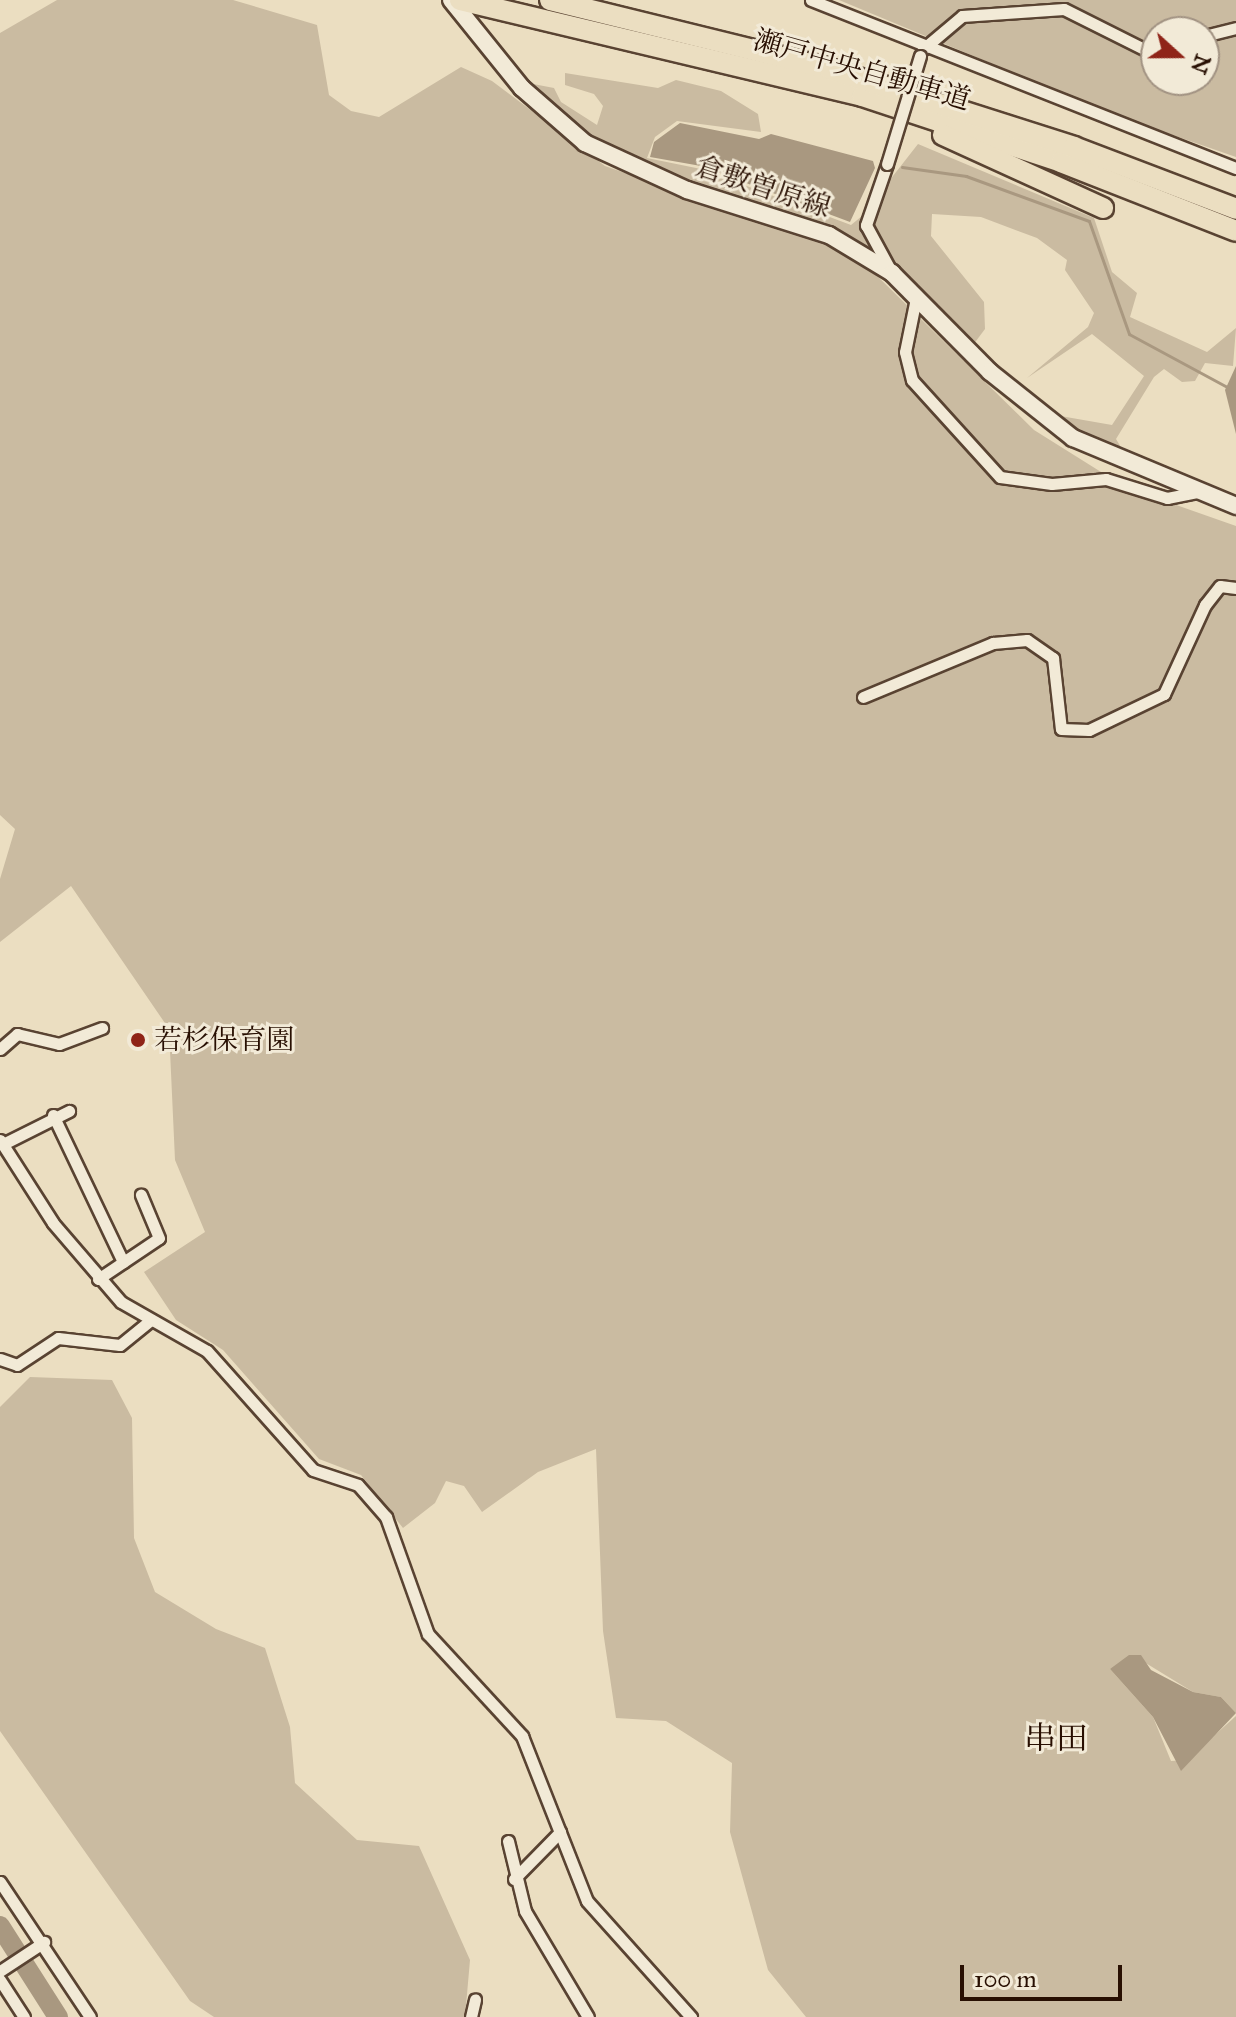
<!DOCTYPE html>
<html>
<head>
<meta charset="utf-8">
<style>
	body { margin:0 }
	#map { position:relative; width:1236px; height:2017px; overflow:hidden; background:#ebdec1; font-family:"IM FELL Great Primer","Noto Serif JP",serif }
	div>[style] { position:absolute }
	.green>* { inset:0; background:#cabba1 }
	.water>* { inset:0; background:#a99880 }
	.stream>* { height:3px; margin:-1.5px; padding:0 1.5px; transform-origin:1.5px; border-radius:1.5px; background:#a99880 }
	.river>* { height:20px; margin:-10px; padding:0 10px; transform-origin:10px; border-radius:10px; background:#a99880 }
	.roads { filter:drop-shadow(2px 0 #594332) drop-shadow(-2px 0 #594332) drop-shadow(0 2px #594332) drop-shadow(0 -2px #594332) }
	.street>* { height:11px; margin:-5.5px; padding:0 5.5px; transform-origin:5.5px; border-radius:5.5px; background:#f2ead7 }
	.secondary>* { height:16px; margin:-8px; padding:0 8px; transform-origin:8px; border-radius:8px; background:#f2ead7 }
	.highway>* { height:20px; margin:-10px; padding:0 10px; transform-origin:10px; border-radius:10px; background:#ebdec1 }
	.bridges { filter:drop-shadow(2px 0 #594332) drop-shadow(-2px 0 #594332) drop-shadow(0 2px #594332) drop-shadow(0 -2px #594332) }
	.street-bridge>* { height:11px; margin:-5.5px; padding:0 5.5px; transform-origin:5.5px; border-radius:5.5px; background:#f2ead7 }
	.dots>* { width:22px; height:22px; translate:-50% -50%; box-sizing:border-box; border:4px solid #f2ead7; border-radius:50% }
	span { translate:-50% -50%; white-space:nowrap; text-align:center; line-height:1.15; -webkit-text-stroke:6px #f2ead7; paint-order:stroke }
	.street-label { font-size:28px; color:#280f02 }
	.poi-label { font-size:28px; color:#280f02 }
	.left { translate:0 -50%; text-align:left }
	.quarter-label { font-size:32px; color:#280f02 }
	.north { position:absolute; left:1140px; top:16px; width:80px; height:80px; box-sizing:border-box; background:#f2ead7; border:2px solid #a19282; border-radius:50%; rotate:111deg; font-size:22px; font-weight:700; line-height:32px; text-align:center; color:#280f02 }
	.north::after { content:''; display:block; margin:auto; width:28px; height:36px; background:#8f2418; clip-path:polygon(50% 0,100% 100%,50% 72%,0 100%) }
	.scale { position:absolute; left:960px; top:1965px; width:162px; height:36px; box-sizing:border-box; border:4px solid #280f02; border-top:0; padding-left:10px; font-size:24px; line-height:28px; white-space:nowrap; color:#280f02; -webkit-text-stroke:6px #f2ead7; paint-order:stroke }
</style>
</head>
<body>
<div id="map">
	<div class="green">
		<div style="clip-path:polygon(57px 0,233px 0,317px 25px,329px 95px,351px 111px,379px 117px,461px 67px,492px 81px,605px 166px,821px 241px,869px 268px,1034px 430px,1125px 487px,1236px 526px,1236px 1713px,1221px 1697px,1193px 1692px,1144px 1662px,1110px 1669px,1153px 1717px,1171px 1761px,1187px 1760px,1236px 1716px,1236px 2017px,806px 2017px,768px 1970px,730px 1832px,732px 1763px,666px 1721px,616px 1718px,603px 1631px,596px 1449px,538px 1472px,482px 1512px,464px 1486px,446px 1481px,435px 1503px,403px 1528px,361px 1475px,319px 1459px,223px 1350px,176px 1320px,144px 1272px,205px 1232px,175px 1160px,169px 1029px,71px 886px,0 942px,0 879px,15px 829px,0 815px,0 33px)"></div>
		<div style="clip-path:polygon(evenodd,839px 0,1236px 0,1236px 157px,1115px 115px,839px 0,1156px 32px,1204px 32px,1204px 80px,1156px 80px,1156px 32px)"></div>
		<div style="clip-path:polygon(565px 73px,658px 88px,676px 80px,721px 91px,758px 114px,761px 132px,677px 121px,655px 137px,647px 158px,701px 169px,851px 225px,862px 216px,873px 252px,824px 225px,672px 176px,588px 139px,528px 83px,554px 88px,561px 102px,597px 125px,603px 106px,594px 94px,565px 85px)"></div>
		<div style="clip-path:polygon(918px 144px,1094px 218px,1112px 272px,1137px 293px,1130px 317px,1207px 352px,1236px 328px,1233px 366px,1205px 363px,1195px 381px,1182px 382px,1164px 369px,1154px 377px,1116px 439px,1125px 454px,1049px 414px,1112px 425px,1144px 376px,1092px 334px,1027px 378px,1088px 327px,1094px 313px,1065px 270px,1067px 260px,1037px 238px,981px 217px,932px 214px,931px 236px,984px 302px,985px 329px,973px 345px,900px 272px,872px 222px,882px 190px)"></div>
		<div style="clip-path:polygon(30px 1377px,112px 1380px,132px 1418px,134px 1538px,155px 1592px,216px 1629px,265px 1648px,290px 1727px,295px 1783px,357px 1840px,419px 1846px,470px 1960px,465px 2017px,214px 2017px,190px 2001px,0 1731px,0 1407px)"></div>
	</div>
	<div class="water">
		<div style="clip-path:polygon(680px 123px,759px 139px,771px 134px,873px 161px,875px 168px,850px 222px,701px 166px,650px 157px,654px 142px)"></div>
		<div style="clip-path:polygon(1236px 366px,1236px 434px,1225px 390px)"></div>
		<div style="clip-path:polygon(1129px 1655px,1141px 1655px,1151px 1670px,1193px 1692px,1221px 1697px,1236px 1713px,1181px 1771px,1153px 1717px,1110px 1669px)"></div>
	</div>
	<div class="stream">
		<div style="left:902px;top:167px;width:65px;rotate:8deg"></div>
		<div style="left:966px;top:176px;width:131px;rotate:20.1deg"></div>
		<div style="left:1089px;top:221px;width:120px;rotate:70.5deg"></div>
		<div style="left:1129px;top:334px;width:111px;rotate:28.4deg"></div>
	</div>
	<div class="river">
		<div style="left:0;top:1926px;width:108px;rotate:57.5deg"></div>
	</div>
	<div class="roads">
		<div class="street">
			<div style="left:811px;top:0;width:457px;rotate:21.6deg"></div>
			<div style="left:1204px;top:36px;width:33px;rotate:-14deg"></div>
			<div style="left:923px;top:49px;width:51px;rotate:-40.2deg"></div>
			<div style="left:962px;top:16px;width:102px;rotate:-3.9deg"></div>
			<div style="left:1064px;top:9px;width:103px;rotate:26.6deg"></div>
			<div style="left:887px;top:164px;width:65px;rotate:109deg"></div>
			<div style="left:866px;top:225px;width:55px;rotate:61.6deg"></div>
			<div style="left:916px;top:298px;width:55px;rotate:101.5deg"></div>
			<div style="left:905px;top:352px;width:29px;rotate:76deg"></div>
			<div style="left:912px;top:380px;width:131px;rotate:47.8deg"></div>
			<div style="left:1000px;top:477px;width:52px;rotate:7.7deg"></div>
			<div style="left:1052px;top:484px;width:54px;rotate:-5.3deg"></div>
			<div style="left:1106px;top:479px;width:64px;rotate:17.3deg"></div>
			<div style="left:1167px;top:498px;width:33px;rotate:-11deg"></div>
			<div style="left:863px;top:697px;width:141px;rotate:-22.6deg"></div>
			<div style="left:993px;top:643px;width:34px;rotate:-5deg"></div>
			<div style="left:1027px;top:640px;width:32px;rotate:35deg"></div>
			<div style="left:1053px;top:658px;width:71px;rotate:83.6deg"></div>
			<div style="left:1061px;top:729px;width:28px;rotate:2deg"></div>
			<div style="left:1089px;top:730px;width:83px;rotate:-25.6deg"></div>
			<div style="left:1164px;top:694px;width:98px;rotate:-65.3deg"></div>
			<div style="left:1205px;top:605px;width:24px;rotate:-52deg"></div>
			<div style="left:1220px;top:586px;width:16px;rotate:7deg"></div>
			<div style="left:0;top:1049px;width:23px;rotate:-41deg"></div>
			<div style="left:17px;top:1034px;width:43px;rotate:13.4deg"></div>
			<div style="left:59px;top:1044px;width:46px;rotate:-20.4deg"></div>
			<div style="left:53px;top:1115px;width:163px;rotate:64.5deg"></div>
			<div style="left:0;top:1140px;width:98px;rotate:57.4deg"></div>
			<div style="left:53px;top:1223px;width:104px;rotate:49.3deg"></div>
			<div style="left:121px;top:1302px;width:99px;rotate:29.7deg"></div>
			<div style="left:207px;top:1351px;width:159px;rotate:48.3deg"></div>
			<div style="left:313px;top:1470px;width:47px;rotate:18.4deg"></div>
			<div style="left:358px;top:1485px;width:43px;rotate:48.8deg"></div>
			<div style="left:386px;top:1517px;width:124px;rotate:70.3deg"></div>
			<div style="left:428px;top:1634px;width:139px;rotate:47.3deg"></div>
			<div style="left:522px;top:1736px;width:177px;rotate:68.5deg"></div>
			<div style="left:587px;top:1901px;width:156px;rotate:48.1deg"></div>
			<div style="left:3px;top:1144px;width:74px;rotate:-26.6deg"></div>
			<div style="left:98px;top:1279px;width:73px;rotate:-33.9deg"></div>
			<div style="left:159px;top:1238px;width:47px;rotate:-112.7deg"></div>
			<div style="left:0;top:1359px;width:18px;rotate:19deg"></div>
			<div style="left:17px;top:1365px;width:49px;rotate:-33.4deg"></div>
			<div style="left:58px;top:1338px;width:62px;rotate:6.4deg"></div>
			<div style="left:120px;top:1345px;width:40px;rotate:-39deg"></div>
			<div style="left:508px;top:1841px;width:72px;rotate:76.3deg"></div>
			<div style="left:525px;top:1911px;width:123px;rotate:59.3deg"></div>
			<div style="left:514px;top:1879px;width:66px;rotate:-45.6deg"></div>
			<div style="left:0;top:1882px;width:162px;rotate:56.3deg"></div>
			<div style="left:0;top:1971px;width:53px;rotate:-33.4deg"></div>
			<div style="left:0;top:1980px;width:44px;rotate:57deg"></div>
			<div style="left:471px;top:2017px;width:18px;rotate:-77deg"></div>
		</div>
		<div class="secondary">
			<div style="left:451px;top:0;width:113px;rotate:51.1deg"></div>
			<div style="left:522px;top:88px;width:84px;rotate:41.1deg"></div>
			<div style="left:585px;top:143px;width:112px;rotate:24.7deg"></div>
			<div style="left:687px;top:190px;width:149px;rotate:17.6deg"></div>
			<div style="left:829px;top:235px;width:74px;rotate:31.1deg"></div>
			<div style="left:892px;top:273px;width:139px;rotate:45.3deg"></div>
			<div style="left:990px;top:372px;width:106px;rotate:38.5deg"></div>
			<div style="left:1073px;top:438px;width:177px;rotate:22.6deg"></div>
		</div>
		<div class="highway">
			<div style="left:460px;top:0;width:413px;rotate:13.4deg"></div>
			<div style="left:862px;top:96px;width:210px;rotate:18.3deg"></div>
			<div style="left:1061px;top:162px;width:188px;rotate:21.5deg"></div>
			<div style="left:550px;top:0;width:288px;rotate:13.8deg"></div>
			<div style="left:830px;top:69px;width:256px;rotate:17.7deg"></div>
			<div style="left:1074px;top:147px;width:173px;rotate:20.9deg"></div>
			<div style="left:943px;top:135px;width:176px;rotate:24.5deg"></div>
		</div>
	</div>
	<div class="bridges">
		<div class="street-bridge">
			<div style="left:887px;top:164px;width:113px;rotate:-73deg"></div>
		</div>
	</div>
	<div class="dots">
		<div style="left:138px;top:1040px;background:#8f2418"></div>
	</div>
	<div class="street-label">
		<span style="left:862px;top:70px;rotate:16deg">瀬戸中央自動車道</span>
		<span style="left:763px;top:187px;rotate:18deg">倉敷曽原線</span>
	</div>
	<div class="poi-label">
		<span class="left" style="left:154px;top:1040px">若杉保育園</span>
	</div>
	<div class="quarter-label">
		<span style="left:1056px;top:1739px">串田</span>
	</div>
	<div class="north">N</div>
	<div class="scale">100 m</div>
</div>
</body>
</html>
